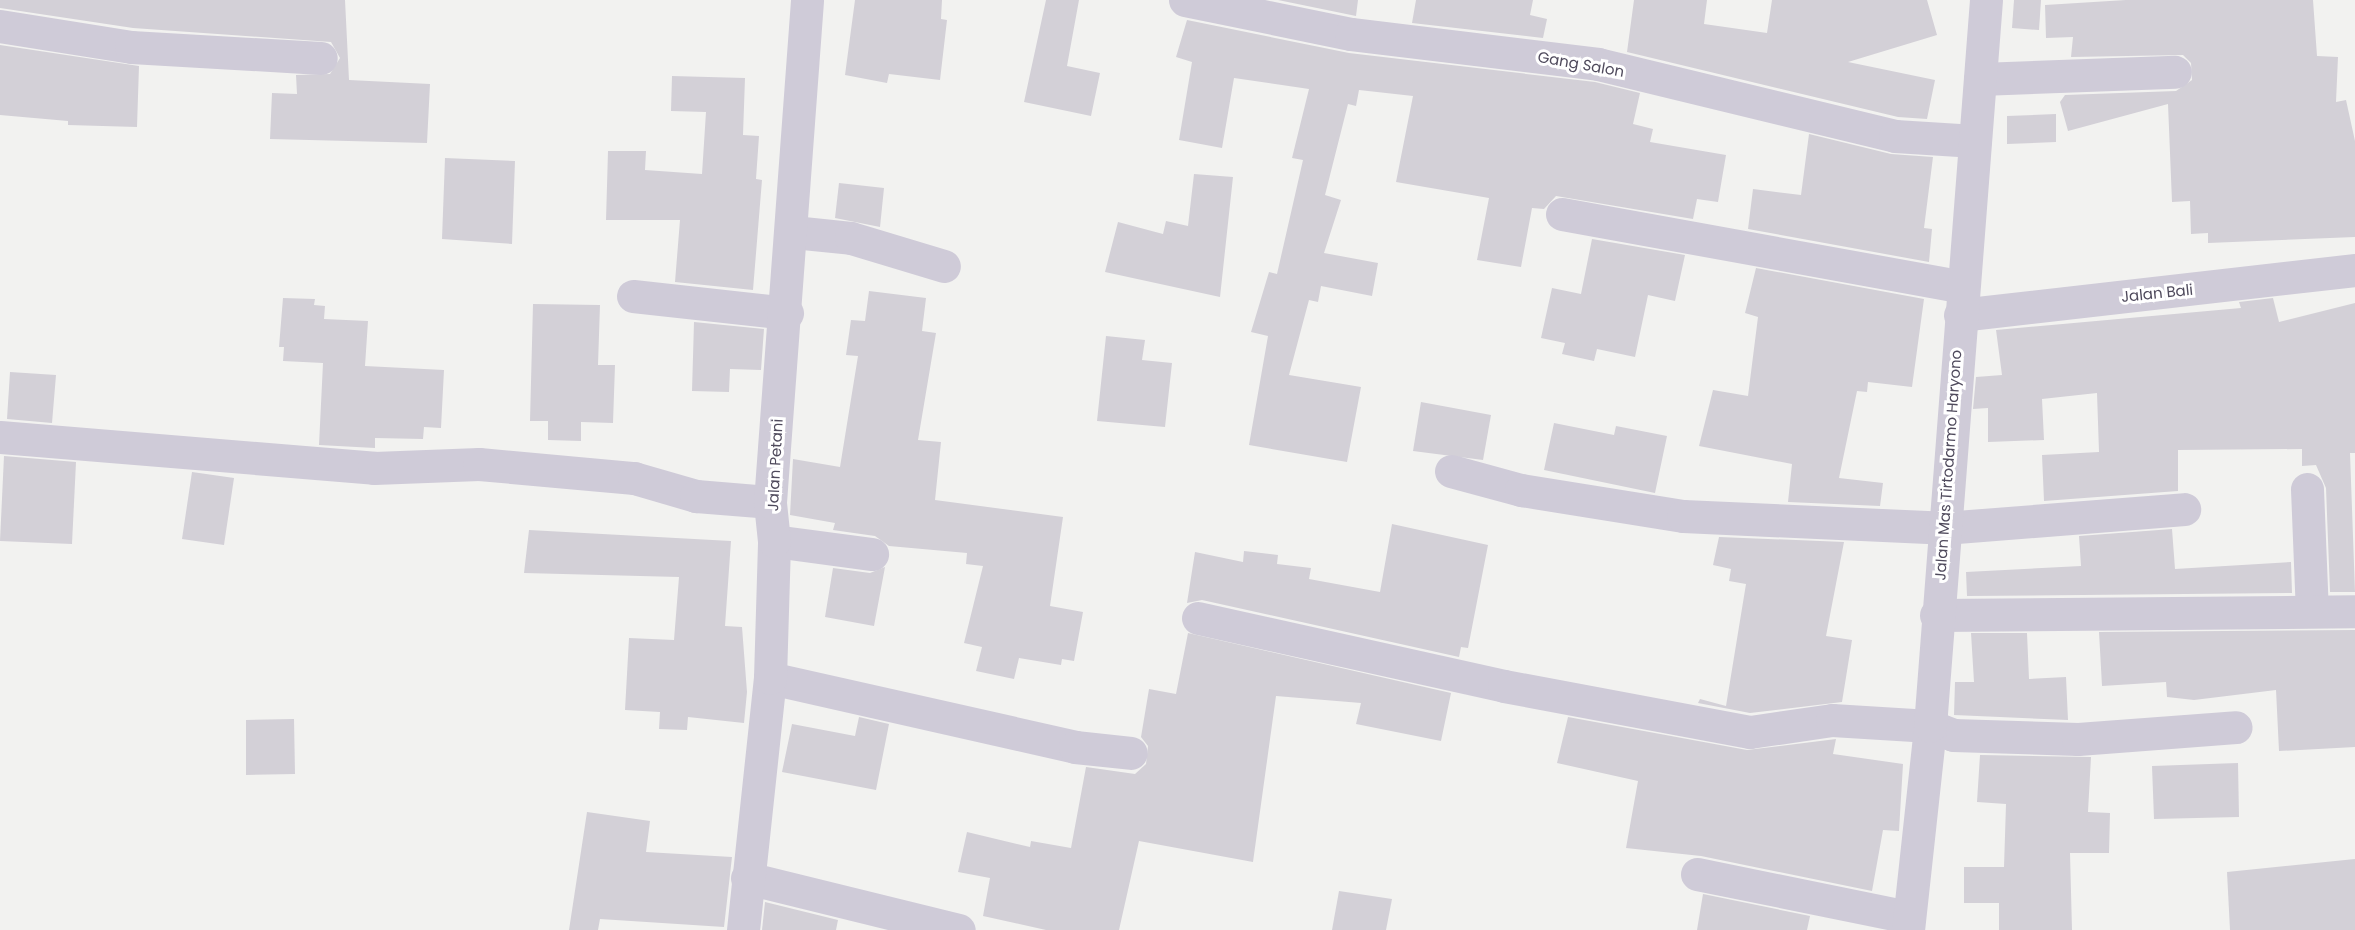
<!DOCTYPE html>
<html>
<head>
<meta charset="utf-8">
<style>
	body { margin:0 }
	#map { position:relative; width:2355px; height:930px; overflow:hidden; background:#f2f2f0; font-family:Poppins,sans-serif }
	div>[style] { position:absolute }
	.building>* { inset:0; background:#d3d0d7 }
	.minor>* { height:33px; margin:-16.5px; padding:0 16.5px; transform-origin:16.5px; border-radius:16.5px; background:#cfcbd8 }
	.tertiary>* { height:33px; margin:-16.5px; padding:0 16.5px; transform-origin:16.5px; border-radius:16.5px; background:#cfcbd8 }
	span { translate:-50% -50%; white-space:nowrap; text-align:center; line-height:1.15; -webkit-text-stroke:6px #fff; paint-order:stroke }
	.street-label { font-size:15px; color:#4f4a5c }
</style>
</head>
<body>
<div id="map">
	<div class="building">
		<div style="clip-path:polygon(0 0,345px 0,349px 80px,430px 84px,427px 143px,270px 139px,272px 93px,297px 94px,296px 75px,330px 74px,340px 58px,331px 42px,133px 28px,0 8px)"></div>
		<div style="clip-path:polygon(855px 0,942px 0,941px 19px,947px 20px,940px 80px,889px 74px,887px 83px,845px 75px)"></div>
		<div style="clip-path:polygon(1046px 0,1079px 0,1067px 66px,1100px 73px,1091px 116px,1024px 102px)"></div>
		<div style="clip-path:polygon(1278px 0,1358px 0,1356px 16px)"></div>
		<div style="clip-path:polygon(1416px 0,1533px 0,1530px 15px,1547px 19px,1543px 38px,1412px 23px)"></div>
		<div style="clip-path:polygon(1634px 0,1707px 0,1704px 24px,1767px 33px,1772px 0,1927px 0,1937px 35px,1848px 62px,1935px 80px,1927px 119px,1898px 117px,1627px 52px)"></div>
		<div style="clip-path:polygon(2014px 0,2041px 0,2039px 30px,2012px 28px)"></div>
		<div style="clip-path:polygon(2126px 0,2313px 0,2317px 56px,2338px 57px,2336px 102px,2346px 100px,2355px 141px,2355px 237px,2208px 243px,2208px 233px,2191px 234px,2190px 201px,2172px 202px,2168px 104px,2068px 131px,2060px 102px,2065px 95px,2176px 91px,2192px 80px,2191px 63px,2183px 55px,2071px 57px,2073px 37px,2046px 38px,2045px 5px)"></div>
		<div style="clip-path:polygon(1187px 20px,1349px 53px,1595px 82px,1640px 93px,1633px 124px,1653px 129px,1650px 142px,1726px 155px,1718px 202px,1697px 199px,1693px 219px,1556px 196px,1544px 209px,1532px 208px,1521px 267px,1477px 260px,1489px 198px,1396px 182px,1413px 96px,1359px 90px,1356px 106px,1348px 104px,1325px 195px,1341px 200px,1324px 253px,1378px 263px,1372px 296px,1321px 286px,1318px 302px,1309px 300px,1289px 375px,1361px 387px,1347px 462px,1249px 445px,1268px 336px,1251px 332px,1269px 272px,1277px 274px,1303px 160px,1292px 158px,1309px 89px,1234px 78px,1222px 148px,1179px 140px,1192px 62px,1176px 57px)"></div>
		<div style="clip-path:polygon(0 45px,139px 66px,137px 127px,68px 125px,68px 121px,0 115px)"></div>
		<div style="clip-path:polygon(672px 76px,745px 78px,743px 135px,759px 136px,756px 179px,762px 180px,753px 290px,675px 282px,680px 220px,606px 220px,608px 151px,646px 151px,645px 170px,702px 174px,706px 112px,671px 111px)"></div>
		<div style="clip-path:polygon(2056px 114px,2056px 142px,2007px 144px,2007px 116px)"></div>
		<div style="clip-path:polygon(1809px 134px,1891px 154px,1933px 157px,1924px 228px,1932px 229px,1929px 262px,1748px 229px,1753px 189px,1801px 195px)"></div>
		<div style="clip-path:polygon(445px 158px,515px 161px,512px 244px,442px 239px)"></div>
		<div style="clip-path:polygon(1194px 174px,1233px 177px,1220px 297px,1105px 272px,1118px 222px,1163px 234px,1166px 221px,1188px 226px)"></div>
		<div style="clip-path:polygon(839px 183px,884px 188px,880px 227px,835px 218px)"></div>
		<div style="clip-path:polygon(1592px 239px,1685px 255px,1675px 301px,1648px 295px,1635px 357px,1597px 349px,1594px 361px,1562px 354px,1565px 343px,1541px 338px,1552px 288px,1581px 294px)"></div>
		<div style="clip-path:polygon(1756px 268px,1924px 299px,1912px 387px,1868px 382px,1867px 392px,1857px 391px,1839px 478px,1883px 483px,1880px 506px,1788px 502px,1792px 464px,1699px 446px,1713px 390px,1748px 396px,1758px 317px,1745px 313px)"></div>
		<div style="clip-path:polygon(869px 291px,926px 298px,922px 331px,936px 333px,918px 440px,941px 442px,935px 500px,1063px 517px,1050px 606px,1083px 612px,1074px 661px,1062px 659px,1061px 665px,1019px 658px,1014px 679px,976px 671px,982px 647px,964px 643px,983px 566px,966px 564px,967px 553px,889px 546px,875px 536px,833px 530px,835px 523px,790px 515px,793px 459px,840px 467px,858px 356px,846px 355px,851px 320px,865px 321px)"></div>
		<div style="clip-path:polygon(283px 298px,315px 299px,314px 305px,325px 306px,324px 319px,368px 321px,365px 366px,444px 370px,441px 428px,424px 427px,423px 439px,375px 438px,375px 448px,319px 445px,323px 363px,283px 361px,284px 347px,279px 347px)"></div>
		<div style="clip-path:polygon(2273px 298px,2279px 322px,2355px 303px,2355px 453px,2350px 453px,2355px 592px,2330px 592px,2326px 488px,2316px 465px,2302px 466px,2302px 449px,2178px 450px,2178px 491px,2044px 501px,2042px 455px,2099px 452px,2097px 393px,2042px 399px,2044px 440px,1988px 442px,1988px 408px,1973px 409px,1976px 377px,2002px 375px,1996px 330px,2241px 308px,2239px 302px)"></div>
		<div style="clip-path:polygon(533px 304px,600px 305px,598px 365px,615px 365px,613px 423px,581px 422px,581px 441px,548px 440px,548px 421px,530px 421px)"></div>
		<div style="clip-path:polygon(694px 322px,764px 329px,761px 370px,730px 369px,729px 392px,692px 391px)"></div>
		<div style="clip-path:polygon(1106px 336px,1145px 340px,1142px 360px,1172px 363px,1165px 427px,1097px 421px)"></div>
		<div style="clip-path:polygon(10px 372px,56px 375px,52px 423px,7px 419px)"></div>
		<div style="clip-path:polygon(1421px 402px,1491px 415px,1483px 460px,1413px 451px)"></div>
		<div style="clip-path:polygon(1554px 423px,1614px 435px,1616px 426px,1667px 436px,1655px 493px,1544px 470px)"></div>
		<div style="clip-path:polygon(4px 456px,76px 462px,72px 544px,0 541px)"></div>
		<div style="clip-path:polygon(192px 472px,234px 478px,224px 545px,182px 539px)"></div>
		<div style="clip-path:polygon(1392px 524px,1488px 545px,1468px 648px,1461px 647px,1459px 657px,1202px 600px,1187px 603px,1195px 552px,1243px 562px,1244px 551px,1278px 555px,1277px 564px,1311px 568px,1309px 579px,1380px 592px)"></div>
		<div style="clip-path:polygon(2172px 529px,2175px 569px,2291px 562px,2292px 593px,1967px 596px,1966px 572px,2081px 566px,2079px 536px)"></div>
		<div style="clip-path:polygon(529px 530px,731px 541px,725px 626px,742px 627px,747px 692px,744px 723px,688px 717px,687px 730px,659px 729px,660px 712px,625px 710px,629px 638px,674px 640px,679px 577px,524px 573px)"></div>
		<div style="clip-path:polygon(1719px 537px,1844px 542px,1826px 636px,1852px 640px,1842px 702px,1750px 713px,1698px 703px,1700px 699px,1726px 706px,1746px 584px,1729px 581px,1731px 569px,1713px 565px)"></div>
		<div style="clip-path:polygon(885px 567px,874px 626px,825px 617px,833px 568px,870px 573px)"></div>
		<div style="clip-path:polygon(2355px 630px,2355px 747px,2279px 751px,2276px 690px,2194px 700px,2167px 697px,2166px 682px,2102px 686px,2099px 632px)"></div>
		<div style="clip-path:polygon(1188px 633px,1451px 693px,1441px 741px,1356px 724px,1361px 703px,1276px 696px,1253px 862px,1139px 841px,1119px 930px,1046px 930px,983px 916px,990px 878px,958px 872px,967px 832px,1030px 847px,1031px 841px,1071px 848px,1086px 767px,1135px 774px,1146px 764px,1148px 746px,1141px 737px,1149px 689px,1176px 694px)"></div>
		<div style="clip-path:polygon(1971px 633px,2027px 633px,2029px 679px,2066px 677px,2068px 720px,1954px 715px,1955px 682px,1974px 682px)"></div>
		<div style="clip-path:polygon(859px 717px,889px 724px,876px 790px,782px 772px,792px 724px,855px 736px)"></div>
		<div style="clip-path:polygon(1568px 717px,1747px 750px,1836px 739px,1833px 754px,1903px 764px,1899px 831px,1883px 830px,1872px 891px,1701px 856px,1626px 848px,1638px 781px,1557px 763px)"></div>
		<div style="clip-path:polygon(294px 719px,295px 774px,246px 775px,246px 720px)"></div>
		<div style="clip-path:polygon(1980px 755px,2091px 757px,2088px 812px,2110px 813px,2109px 853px,2070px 853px,2072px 930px,1999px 930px,1999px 903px,1964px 903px,1964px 867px,2004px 867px,2006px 804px,1977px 802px)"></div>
		<div style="clip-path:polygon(2238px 763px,2239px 817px,2154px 819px,2152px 766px)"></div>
		<div style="clip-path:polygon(587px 812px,650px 821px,646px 852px,732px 857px,724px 927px,600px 919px,598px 930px,569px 930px)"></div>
		<div style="clip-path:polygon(2355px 859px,2355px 930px,2230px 930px,2227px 872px)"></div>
		<div style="clip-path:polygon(1339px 891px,1392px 899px,1386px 930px,1332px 930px)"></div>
		<div style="clip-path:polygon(1703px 894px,1810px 916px,1807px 930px,1697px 930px)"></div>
		<div style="clip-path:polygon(765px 902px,838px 920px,836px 930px,762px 930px)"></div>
	</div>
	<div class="minor">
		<div style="left:1185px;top:0;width:169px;rotate:11.6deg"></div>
		<div style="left:1351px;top:34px;width:249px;rotate:6.9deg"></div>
		<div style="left:1598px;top:64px;width:306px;rotate:13.6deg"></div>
		<div style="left:1895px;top:136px;width:80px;rotate:3.6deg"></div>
		<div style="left:0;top:26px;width:133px;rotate:9.1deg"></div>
		<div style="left:131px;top:47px;width:190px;rotate:3.3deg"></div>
		<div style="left:1980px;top:79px;width:195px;rotate:-2.1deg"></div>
		<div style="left:1562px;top:214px;width:407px;rotate:10.3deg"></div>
		<div style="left:793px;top:232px;width:58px;rotate:5.9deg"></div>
		<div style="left:851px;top:238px;width:97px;rotate:16.8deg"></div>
		<div style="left:633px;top:296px;width:155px;rotate:6.3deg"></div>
		<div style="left:1960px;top:315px;width:398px;rotate:-6.5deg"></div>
		<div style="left:0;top:437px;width:375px;rotate:4.7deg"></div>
		<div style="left:374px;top:468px;width:105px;rotate:-2.2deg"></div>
		<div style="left:479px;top:464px;width:156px;rotate:5.2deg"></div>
		<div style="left:634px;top:478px;width:65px;rotate:16.2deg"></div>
		<div style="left:696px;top:496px;width:74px;rotate:4.6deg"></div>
		<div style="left:1451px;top:471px;width:73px;rotate:15.2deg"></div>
		<div style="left:1521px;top:490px;width:164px;rotate:9.1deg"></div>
		<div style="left:1683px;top:516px;width:261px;rotate:2.6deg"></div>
		<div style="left:1944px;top:528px;width:241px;rotate:-4.5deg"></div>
		<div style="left:2307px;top:489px;width:122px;rotate:87.7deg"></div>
		<div style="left:774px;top:541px;width:99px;rotate:7.6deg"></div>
		<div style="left:1936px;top:615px;width:419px;rotate:-0.5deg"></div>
		<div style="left:1198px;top:618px;width:313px;rotate:12.5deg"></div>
		<div style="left:1504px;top:686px;width:250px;rotate:10.6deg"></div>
		<div style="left:1750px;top:732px;width:83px;rotate:-8.3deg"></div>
		<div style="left:1832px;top:720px;width:98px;rotate:3.5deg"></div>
		<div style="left:1930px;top:726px;width:25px;rotate:21deg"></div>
		<div style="left:1953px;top:735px;width:125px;rotate:1.8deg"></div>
		<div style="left:2078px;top:739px;width:158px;rotate:-4.3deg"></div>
		<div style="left:770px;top:678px;width:313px;rotate:12.7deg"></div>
		<div style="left:1075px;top:747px;width:56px;rotate:6.1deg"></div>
		<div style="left:1697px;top:874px;width:215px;rotate:11.5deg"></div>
		<div style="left:747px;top:878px;width:218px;rotate:13.8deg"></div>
		<div style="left:743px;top:930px;width:253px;rotate:-83.9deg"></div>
		<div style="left:770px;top:678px;width:137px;rotate:-88.3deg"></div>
		<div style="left:774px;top:541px;width:39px;rotate:-96deg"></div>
		<div style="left:770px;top:502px;width:503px;rotate:-85.78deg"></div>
	</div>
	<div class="tertiary">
		<div style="left:1908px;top:930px;width:205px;rotate:-83.8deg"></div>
		<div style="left:1930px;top:726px;width:728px;rotate:-85.59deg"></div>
	</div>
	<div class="street-label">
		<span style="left:1581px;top:64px;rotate:10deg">Gang Salon</span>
		<span style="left:2157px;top:293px;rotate:-6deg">Jalan Bali</span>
		<span style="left:775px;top:465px;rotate:-87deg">Jalan Petani</span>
		<span style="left:1948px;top:465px;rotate:-86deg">Jalan Mas Tirtodarmo Haryono</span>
	</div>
</div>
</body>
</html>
